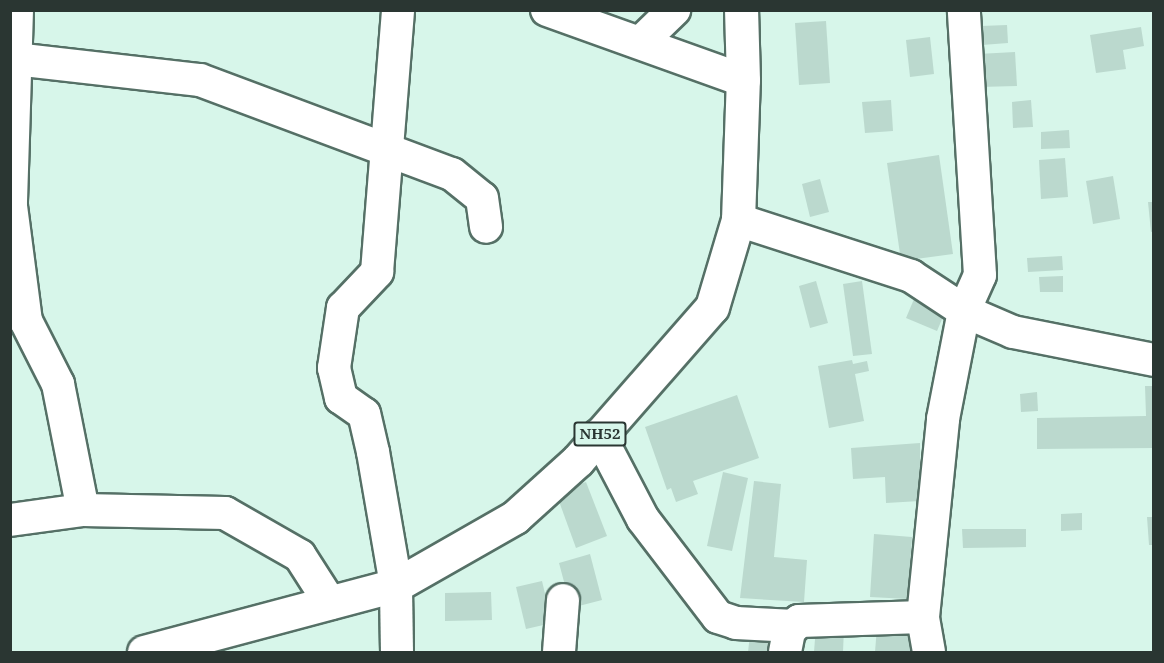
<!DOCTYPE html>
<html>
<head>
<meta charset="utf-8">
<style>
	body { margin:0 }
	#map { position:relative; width:1164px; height:663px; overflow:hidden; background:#d7f6ea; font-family:"Noto Serif",serif }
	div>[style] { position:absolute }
	.building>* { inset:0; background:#bbd9ce }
	.roads { filter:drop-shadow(2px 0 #557066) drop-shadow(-2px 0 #557066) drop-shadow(0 2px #557066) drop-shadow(0 -2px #557066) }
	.minor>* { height:32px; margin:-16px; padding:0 16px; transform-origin:16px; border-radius:16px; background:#fff }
	.highway>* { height:33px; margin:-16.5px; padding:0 16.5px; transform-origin:16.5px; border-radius:16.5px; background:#fff }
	span { translate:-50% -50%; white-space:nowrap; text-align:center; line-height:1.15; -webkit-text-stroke:4.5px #d7f6ea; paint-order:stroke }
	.shield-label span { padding:2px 4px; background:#d7f6ea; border:2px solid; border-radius:4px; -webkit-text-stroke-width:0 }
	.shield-label { font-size:15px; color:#2a3632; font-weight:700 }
	.frame { position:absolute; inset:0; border:12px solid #2a3632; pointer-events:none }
</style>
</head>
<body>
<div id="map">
	<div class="building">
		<div style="clip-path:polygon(826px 21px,830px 83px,799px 85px,795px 23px)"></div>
		<div style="clip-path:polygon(1007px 25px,1008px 43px,982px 45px,981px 26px)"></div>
		<div style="clip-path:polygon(1141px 27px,1144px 46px,1123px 50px,1126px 69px,1096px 73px,1090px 35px)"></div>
		<div style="clip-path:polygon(930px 37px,934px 74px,910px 77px,906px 40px)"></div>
		<div style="clip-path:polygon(1015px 52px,1017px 86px,979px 87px,978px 54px)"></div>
		<div style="clip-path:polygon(891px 100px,893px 131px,865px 133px,862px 102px)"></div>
		<div style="clip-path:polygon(1031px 100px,1033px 127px,1013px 128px,1012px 102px)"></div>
		<div style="clip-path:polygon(1069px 130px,1070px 148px,1041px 149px,1041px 132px)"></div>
		<div style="clip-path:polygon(939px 155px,953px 254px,901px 261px,887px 163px)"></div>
		<div style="clip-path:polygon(1065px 158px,1068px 197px,1041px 199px,1039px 160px)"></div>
		<div style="clip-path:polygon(1113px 176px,1120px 219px,1093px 224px,1086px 181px)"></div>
		<div style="clip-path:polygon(820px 179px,829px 212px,810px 217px,802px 184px)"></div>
		<div style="clip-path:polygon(1148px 202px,1154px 202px,1154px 231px,1151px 232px)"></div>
		<div style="clip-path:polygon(1062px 256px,1063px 270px,1028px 272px,1027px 258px)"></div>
		<div style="clip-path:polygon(1063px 276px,1063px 292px,1040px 292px,1039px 277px)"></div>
		<div style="clip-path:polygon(816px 281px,828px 323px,810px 328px,799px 286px)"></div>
		<div style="clip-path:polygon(862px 281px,872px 354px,853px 356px,843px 284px)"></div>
		<div style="clip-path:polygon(917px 292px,948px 305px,937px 331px,906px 318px)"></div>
		<div style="clip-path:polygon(852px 360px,853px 364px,867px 361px,869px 371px,855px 374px,864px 421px,829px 428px,818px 366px)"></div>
		<div style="clip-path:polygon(1145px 386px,1154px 386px,1154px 448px,1037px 449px,1037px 418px,1146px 416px)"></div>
		<div style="clip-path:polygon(1037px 392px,1038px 411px,1021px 412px,1020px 394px)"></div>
		<div style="clip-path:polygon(737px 395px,759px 458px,693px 481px,698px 494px,676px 502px,671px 488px,667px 490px,645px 427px)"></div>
		<div style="clip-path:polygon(920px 443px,920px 501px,886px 503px,885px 477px,853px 479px,851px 448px)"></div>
		<div style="clip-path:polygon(723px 472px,748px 478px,732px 551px,707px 546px)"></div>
		<div style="clip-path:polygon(754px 481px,781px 484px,774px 557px,807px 560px,804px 602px,740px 598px)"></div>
		<div style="clip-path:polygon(586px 482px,607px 536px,576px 548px,556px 493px)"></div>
		<div style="clip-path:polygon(1082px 513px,1082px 530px,1061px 531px,1061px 514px)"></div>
		<div style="clip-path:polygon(1147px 517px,1154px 517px,1154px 545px,1149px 545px)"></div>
		<div style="clip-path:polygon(962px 529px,1026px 529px,1026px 547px,963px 548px)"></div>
		<div style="clip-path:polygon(874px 534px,912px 537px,908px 599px,870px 597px)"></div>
		<div style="clip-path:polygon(590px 554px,602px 600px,571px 608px,559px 563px)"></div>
		<div style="clip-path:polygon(542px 581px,552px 623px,526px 629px,516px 587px)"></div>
		<div style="clip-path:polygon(491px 592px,492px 620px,445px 621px,445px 593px)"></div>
		<div style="clip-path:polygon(751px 626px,778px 629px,776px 652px,748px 652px)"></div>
		<div style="clip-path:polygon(816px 626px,844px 628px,843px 652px,814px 652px)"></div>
		<div style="clip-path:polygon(877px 627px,919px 631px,918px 652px,875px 652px)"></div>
	</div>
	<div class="roads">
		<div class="minor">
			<div style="left:17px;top:10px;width:196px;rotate:91.8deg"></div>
			<div style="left:11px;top:206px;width:116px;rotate:82.6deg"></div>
			<div style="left:26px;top:321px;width:71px;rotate:63.1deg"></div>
			<div style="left:58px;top:384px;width:128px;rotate:78.8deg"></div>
			<div style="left:547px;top:10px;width:208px;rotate:19.7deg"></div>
			<div style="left:642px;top:41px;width:45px;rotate:-44.1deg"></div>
			<div style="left:15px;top:59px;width:186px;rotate:6.5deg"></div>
			<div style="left:200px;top:80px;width:269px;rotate:20.5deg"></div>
			<div style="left:452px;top:174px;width:38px;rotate:39deg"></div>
			<div style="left:482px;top:198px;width:29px;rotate:82deg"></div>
			<div style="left:738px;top:220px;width:182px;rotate:17.9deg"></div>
			<div style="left:911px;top:276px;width:64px;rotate:33.4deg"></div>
			<div style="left:964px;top:311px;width:53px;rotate:23.2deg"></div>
			<div style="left:1013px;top:332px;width:144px;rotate:11.2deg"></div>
			<div style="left:599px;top:435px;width:95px;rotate:62.4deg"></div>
			<div style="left:643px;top:519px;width:123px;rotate:52.6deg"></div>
			<div style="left:718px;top:617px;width:19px;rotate:18deg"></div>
			<div style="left:736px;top:623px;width:58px;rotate:3deg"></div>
			<div style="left:10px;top:520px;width:74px;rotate:-7.8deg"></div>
			<div style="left:83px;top:510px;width:142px;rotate:1.2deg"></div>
			<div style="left:225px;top:513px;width:86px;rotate:29.8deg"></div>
			<div style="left:300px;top:556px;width:56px;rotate:57.4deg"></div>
			<div style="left:397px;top:652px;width:67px;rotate:-90.9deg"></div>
			<div style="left:396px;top:585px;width:135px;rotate:-99.8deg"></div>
			<div style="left:373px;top:452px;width:39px;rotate:-103deg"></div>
			<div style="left:364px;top:414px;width:28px;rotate:-145deg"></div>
			<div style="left:341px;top:398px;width:31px;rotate:-103deg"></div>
			<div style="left:334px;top:368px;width:61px;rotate:-81.5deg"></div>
			<div style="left:343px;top:308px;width:50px;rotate:-46.6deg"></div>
			<div style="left:377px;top:272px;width:263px;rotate:-85.4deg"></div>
			<div style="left:559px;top:652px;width:52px;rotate:-85.6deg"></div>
			<div style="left:785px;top:652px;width:21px;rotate:-79deg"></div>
			<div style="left:789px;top:631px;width:14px;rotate:-45deg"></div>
			<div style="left:799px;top:621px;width:124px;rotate:-1.8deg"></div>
			<div style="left:929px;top:652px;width:36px;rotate:-100deg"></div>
			<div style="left:923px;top:617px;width:199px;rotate:-84.2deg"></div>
			<div style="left:943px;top:419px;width:110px;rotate:-79deg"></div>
			<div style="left:964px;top:311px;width:39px;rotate:-66deg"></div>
			<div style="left:980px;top:275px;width:265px;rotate:-93.5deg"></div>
		</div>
		<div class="highway">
			<div style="left:144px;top:652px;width:261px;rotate:-14.9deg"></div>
			<div style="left:396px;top:585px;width:137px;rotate:-29.7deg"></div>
			<div style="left:515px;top:517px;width:85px;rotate:-42.1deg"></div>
			<div style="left:578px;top:460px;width:203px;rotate:-48.8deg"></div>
			<div style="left:712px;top:307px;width:91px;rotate:-73.4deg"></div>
			<div style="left:738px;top:220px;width:140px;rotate:-88deg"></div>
			<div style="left:743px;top:80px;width:70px;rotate:-91.6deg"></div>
		</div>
	</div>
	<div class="shield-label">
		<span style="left:600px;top:434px">NH52</span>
	</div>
	<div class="frame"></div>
</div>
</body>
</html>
